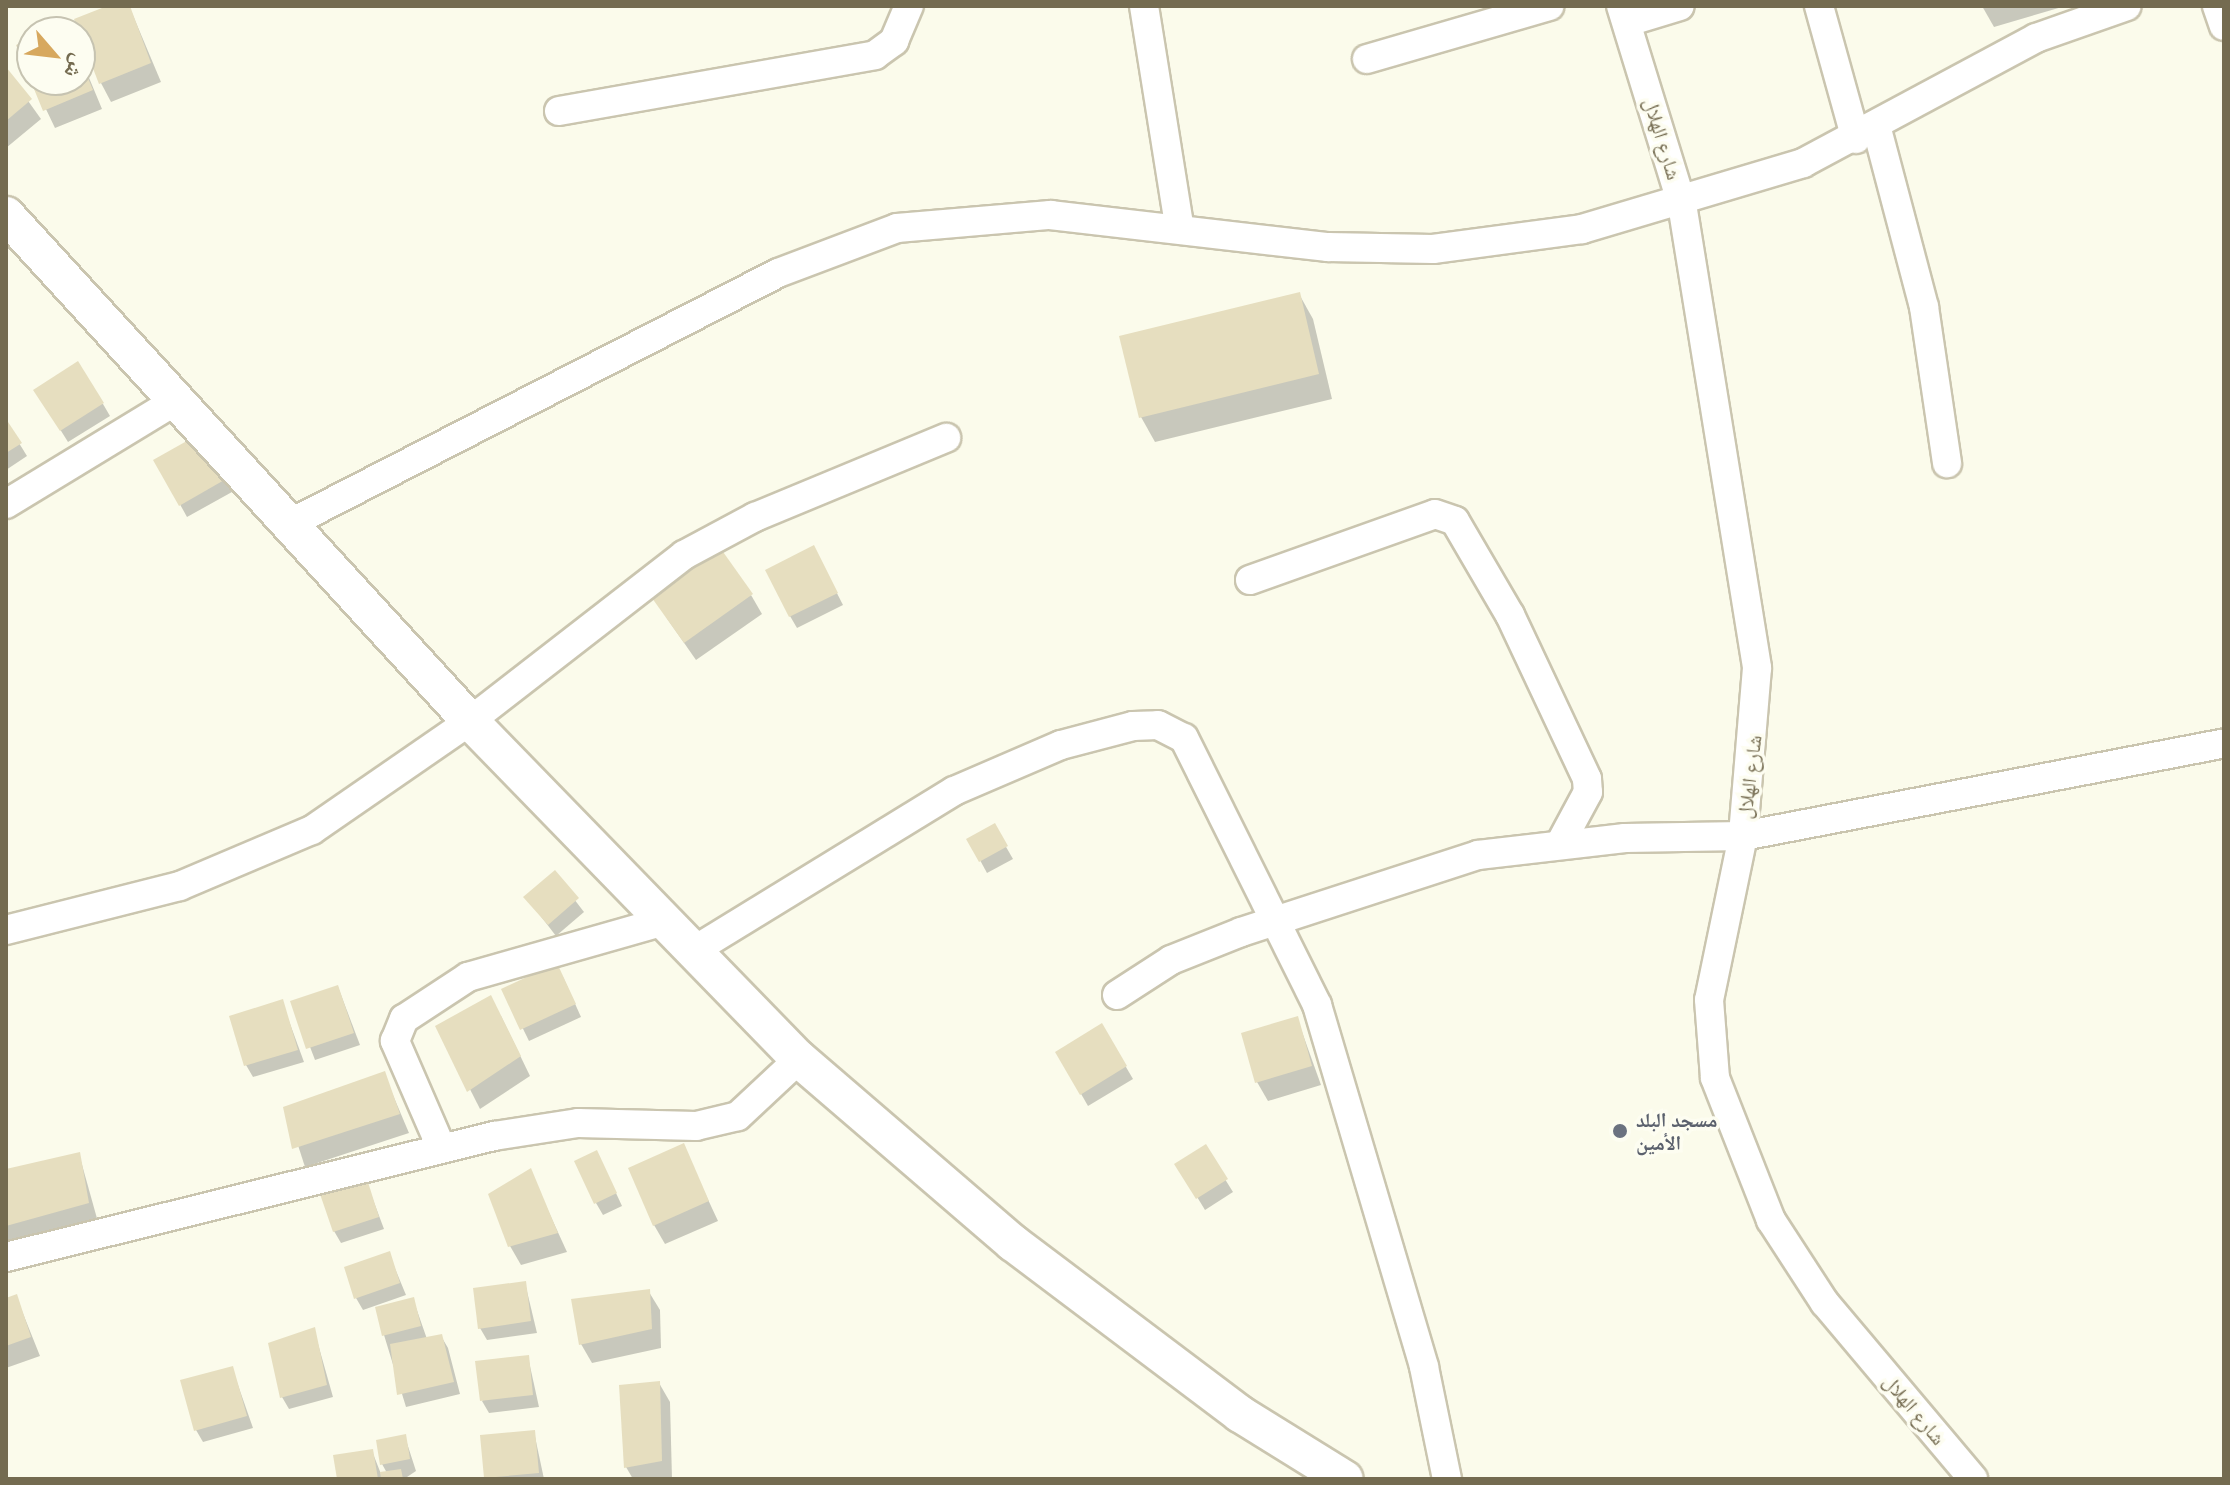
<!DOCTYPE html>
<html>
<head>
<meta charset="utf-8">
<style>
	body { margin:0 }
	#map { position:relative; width:2230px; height:1485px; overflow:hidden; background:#fbfbeb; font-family:"DM Sans","Noto Naskh Arabic",sans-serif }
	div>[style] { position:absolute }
	.shadow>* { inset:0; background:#0003 }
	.building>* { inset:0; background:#e6debf }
	.roads { filter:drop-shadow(2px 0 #cac5af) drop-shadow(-2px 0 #cac5af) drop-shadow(0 2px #cac5af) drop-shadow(0 -2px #cac5af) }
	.minor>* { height:28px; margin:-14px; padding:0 14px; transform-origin:14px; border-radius:14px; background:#fff }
	.tertiary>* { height:36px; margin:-18px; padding:0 18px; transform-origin:18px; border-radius:18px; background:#fff }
	.dots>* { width:22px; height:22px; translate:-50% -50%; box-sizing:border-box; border:4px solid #fdfdf1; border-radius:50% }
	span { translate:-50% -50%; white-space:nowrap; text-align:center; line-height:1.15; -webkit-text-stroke:7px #fdfdf1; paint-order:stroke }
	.street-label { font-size:20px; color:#746b50 }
	.worship-label { font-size:20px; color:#5b616d; font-weight:700 }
	.left { translate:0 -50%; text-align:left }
	.frame { position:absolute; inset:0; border:8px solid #746b50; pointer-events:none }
	.north { position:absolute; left:16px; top:16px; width:80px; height:80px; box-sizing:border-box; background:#fdfdf1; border:2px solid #c6c3b1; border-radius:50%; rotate:118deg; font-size:22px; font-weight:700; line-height:32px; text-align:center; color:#746b50 }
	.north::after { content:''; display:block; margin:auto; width:28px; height:36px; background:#d7a85e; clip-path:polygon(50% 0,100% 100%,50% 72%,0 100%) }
</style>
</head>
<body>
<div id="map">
	<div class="shadow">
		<div style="clip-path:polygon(112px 6px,129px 6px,161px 82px,111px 102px,101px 83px)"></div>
		<div style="clip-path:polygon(1982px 6px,2062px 6px,2062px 7px,1994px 27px)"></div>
		<div style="clip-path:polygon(65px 26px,68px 32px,52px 32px)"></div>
		<div style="clip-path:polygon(80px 56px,102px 109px,55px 128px,32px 80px,80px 80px)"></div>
		<div style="clip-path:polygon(6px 70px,41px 119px,6px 148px)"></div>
		<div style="clip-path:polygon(1299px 294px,1313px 319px,1332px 399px,1155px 442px,1141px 417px)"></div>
		<div style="clip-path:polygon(43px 402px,103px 404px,110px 416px,68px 442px)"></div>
		<div style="clip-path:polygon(6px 422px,27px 456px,6px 470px)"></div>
		<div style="clip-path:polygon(200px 436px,232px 492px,187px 517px,156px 461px)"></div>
		<div style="clip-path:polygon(820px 560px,843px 605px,797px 628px,790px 616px)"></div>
		<div style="clip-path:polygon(751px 595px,762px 614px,696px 660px,666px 617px)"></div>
		<div style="clip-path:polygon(994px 826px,1013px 859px,987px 873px,969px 840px)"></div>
		<div style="clip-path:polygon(554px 873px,584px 912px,556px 936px,526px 897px)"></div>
		<div style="clip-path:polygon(563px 977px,581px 1017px,529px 1041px,504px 990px)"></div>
		<div style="clip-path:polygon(338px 987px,360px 1045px,315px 1060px,293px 1002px)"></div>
		<div style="clip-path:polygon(282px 1002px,304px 1062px,253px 1077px,246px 1065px)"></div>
		<div style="clip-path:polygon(501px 1016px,530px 1076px,480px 1109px,438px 1026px)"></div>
		<div style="clip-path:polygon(1297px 1018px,1321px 1085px,1268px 1101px,1257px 1082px)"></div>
		<div style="clip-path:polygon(1102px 1026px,1133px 1079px,1088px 1106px,1057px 1052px)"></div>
		<div style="clip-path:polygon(384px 1074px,409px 1133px,305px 1167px,286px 1108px)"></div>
		<div style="clip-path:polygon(683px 1146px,718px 1221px,665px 1244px,654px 1225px)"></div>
		<div style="clip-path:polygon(1205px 1147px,1233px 1192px,1205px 1210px,1177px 1164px)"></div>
		<div style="clip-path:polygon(79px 1154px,98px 1222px,6px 1248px,6px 1171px)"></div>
		<div style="clip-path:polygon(603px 1165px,622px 1206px,603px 1215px,596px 1203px)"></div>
		<div style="clip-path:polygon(530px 1171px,567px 1252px,521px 1265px,510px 1246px)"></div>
		<div style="clip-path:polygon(366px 1181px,384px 1229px,341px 1243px,334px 1231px)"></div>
		<div style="clip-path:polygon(389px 1254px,406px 1295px,363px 1310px,356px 1298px)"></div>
		<div style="clip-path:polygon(525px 1283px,537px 1333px,487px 1340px,480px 1328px)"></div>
		<div style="clip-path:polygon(649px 1292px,660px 1310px,661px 1348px,592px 1363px,581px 1344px)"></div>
		<div style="clip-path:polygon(16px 1296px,40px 1356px,6px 1368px,6px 1300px)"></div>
		<div style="clip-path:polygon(413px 1299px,427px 1339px,441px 1336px,448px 1348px,460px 1394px,406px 1407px,384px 1335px)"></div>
		<div style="clip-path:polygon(314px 1330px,333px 1397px,289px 1409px,282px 1397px)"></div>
		<div style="clip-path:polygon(528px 1357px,539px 1407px,489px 1413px,482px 1401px)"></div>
		<div style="clip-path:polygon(232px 1368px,253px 1428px,203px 1442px,196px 1430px)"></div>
		<div style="clip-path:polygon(659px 1383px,670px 1402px,672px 1479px,633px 1479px,626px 1467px)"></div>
		<div style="clip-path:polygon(534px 1432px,544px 1479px,487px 1479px,486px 1478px)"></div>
		<div style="clip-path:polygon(405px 1437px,416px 1471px,404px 1479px,339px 1479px,372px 1451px,381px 1474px,387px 1473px,382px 1464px)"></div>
	</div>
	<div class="building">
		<div style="clip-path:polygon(107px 6px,130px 6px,151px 63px,99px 84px,74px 19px)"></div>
		<div style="clip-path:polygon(32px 38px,32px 80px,80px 80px,80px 59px,93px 90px,43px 111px,16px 45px)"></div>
		<div style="clip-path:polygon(6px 67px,32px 99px,6px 121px)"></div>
		<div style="clip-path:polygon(1300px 292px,1319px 374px,1139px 418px,1119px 336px)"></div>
		<div style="clip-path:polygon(78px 361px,104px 403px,60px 431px,33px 390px)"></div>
		<div style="clip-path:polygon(6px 419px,22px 443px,6px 453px)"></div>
		<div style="clip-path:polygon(201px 433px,226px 479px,179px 506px,153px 460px)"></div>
		<div style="clip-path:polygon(814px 545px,838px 593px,789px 617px,765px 570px)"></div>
		<div style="clip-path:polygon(721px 549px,753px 594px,684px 643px,652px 598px)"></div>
		<div style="clip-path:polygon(995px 823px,1008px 846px,979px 862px,966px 839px)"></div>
		<div style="clip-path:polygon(555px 870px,579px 898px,548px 925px,523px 897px)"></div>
		<div style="clip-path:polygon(557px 963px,576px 1004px,520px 1030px,501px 989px)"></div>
		<div style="clip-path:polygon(338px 985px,354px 1033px,306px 1049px,290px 1001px)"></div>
		<div style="clip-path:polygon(491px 995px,521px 1056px,467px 1092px,435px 1026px)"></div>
		<div style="clip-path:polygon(283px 999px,298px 1050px,244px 1066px,229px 1016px)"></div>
		<div style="clip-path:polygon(1298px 1016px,1312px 1066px,1255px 1083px,1241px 1033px)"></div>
		<div style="clip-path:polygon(1102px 1023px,1127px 1066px,1080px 1095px,1055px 1052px)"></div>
		<div style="clip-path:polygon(385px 1071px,400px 1114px,292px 1149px,283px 1107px)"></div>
		<div style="clip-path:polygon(684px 1143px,709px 1201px,653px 1226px,628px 1168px)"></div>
		<div style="clip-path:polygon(1206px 1144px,1228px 1179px,1196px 1199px,1174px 1164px)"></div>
		<div style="clip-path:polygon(597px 1150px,617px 1193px,594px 1204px,574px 1161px)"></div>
		<div style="clip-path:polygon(80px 1152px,89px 1203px,6px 1226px,6px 1169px)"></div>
		<div style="clip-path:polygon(531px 1168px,558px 1233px,508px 1247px,488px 1194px)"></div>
		<div style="clip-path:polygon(367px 1179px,379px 1217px,333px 1232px,320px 1194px)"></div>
		<div style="clip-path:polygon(390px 1251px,400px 1283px,354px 1299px,344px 1267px)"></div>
		<div style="clip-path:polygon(526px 1281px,531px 1321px,478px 1329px,473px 1288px)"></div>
		<div style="clip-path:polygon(650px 1289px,652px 1329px,579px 1345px,571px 1299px)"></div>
		<div style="clip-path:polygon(17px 1294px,31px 1337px,6px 1346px,6px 1298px)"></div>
		<div style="clip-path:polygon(414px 1297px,421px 1326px,382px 1336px,375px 1307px)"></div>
		<div style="clip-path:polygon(315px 1327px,327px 1385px,280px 1398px,268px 1343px)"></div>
		<div style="clip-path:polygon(442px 1334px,454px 1382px,397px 1395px,390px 1344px)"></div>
		<div style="clip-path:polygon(529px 1355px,533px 1395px,480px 1401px,475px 1361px)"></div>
		<div style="clip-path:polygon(233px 1366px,247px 1416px,194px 1431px,180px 1380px)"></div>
		<div style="clip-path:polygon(660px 1381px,662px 1461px,624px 1468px,619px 1385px)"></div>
		<div style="clip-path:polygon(535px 1430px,539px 1473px,484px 1478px,480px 1435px)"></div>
		<div style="clip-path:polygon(406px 1434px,410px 1459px,380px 1465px,376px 1440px)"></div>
		<div style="clip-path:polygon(373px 1449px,378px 1479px,337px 1479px,333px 1455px)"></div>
		<div style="clip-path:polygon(401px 1469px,403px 1479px,381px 1479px,380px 1472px)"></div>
	</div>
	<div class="roads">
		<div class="minor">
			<div style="left:1144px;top:6px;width:222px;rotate:80.9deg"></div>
			<div style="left:1621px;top:6px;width:207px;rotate:72.9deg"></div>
			<div style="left:1682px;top:204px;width:470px;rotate:80.8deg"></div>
			<div style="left:1757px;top:668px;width:169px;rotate:94.8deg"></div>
			<div style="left:1743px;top:836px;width:167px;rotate:101.7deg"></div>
			<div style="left:1709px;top:1000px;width:78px;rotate:85.6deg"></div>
			<div style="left:1715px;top:1078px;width:153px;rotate:68.5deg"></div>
			<div style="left:1771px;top:1220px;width:99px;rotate:57deg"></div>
			<div style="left:1825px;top:1303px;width:230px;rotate:49.9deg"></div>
			<div style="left:1819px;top:6px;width:138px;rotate:74.5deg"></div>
			<div style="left:2217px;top:6px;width:21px;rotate:71deg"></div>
			<div style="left:1627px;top:22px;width:55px;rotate:-16.8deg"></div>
			<div style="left:1367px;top:59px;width:190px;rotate:-16.2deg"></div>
			<div style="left:559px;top:111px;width:321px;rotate:-10deg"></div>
			<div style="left:875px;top:55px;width:24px;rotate:-36deg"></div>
			<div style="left:894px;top:41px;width:38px;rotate:-67deg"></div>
			<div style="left:1877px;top:129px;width:184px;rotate:75.2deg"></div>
			<div style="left:1924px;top:307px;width:158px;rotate:81.6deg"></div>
			<div style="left:6px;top:504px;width:202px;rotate:-31.3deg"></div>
			<div style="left:291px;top:523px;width:547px;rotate:-27.17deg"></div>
			<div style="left:778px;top:273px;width:127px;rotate:-20.7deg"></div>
			<div style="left:897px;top:228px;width:154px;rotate:-4.9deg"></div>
			<div style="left:1050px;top:215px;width:280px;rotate:6.6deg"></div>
			<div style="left:1328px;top:247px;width:105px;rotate:1.1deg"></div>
			<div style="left:1433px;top:249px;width:150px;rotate:-7.6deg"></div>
			<div style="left:1582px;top:229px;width:231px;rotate:-16.6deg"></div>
			<div style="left:1803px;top:163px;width:264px;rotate:-28.2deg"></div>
			<div style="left:2036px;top:38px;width:96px;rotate:-19.4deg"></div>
			<div style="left:1250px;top:580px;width:196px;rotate:-19.6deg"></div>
			<div style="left:1435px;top:514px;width:21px;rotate:19deg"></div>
			<div style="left:1455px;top:521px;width:109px;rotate:59.7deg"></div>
			<div style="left:1510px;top:615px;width:181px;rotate:64.8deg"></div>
			<div style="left:1587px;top:779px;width:13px;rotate:86deg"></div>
			<div style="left:1588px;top:792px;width:59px;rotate:118.3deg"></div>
			<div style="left:6px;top:930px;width:179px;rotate:-14.2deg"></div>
			<div style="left:180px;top:886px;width:143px;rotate:-23deg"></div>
			<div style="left:312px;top:830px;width:192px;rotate:-34.6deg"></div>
			<div style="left:470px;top:721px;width:271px;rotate:-37.8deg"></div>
			<div style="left:684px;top:555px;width:81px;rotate:-28.2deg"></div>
			<div style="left:755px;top:517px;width:207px;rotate:-22.5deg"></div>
			<div style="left:693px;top:951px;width:306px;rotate:-31.5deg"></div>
			<div style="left:954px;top:791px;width:116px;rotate:-23.3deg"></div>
			<div style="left:1061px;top:745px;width:74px;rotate:-14.8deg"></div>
			<div style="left:1133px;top:726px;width:25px;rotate:-2deg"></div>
			<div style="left:1158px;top:725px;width:29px;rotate:27deg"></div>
			<div style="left:1184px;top:738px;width:298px;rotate:63.5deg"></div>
			<div style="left:1317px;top:1005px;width:377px;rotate:73.5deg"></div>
			<div style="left:1424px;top:1367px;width:114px;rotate:78.4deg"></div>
			<div style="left:1117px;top:995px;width:64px;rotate:-32.9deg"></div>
			<div style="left:1171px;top:960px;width:75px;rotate:-21.8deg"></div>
			<div style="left:1241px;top:932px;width:249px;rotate:-18deg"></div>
			<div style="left:1478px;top:855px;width:148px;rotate:-6.6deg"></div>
			<div style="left:1625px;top:838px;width:118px;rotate:-1deg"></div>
			<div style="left:1743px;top:836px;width:490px;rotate:-10.9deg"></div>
			<div style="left:441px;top:1147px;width:116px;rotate:-113.5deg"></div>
			<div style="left:395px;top:1041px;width:24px;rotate:-68deg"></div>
			<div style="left:404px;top:1019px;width:77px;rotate:-33.3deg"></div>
			<div style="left:468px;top:977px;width:204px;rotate:-15.9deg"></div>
			<div style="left:6px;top:1257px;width:503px;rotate:-13.93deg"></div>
			<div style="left:494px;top:1136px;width:85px;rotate:-8.8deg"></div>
			<div style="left:578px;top:1123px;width:118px;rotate:1.5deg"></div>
			<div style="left:696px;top:1126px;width:43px;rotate:-13.4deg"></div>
			<div style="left:738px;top:1116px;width:83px;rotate:-43.1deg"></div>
		</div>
		<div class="tertiary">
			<div style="left:6px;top:215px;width:687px;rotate:47.48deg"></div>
			<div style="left:470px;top:721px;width:472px;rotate:45.8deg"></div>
			<div style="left:799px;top:1059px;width:282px;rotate:40.7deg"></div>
			<div style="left:1013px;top:1243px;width:284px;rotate:37deg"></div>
			<div style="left:1240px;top:1414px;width:123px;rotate:31.8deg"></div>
		</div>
	</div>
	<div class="dots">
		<div style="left:1620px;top:1131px;background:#6b7280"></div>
	</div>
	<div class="street-label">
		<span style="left:1662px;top:139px;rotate:73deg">شارع الهلال</span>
		<span style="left:1750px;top:777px;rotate:-83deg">شارع الهلال</span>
		<span style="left:1914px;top:1410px;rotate:50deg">شارع الهلال</span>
	</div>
	<div class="worship-label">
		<span class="left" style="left:1636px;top:1132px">مسجد البلد<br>الأمين</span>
	</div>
	<div class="frame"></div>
	<div class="north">ش</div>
</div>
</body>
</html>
